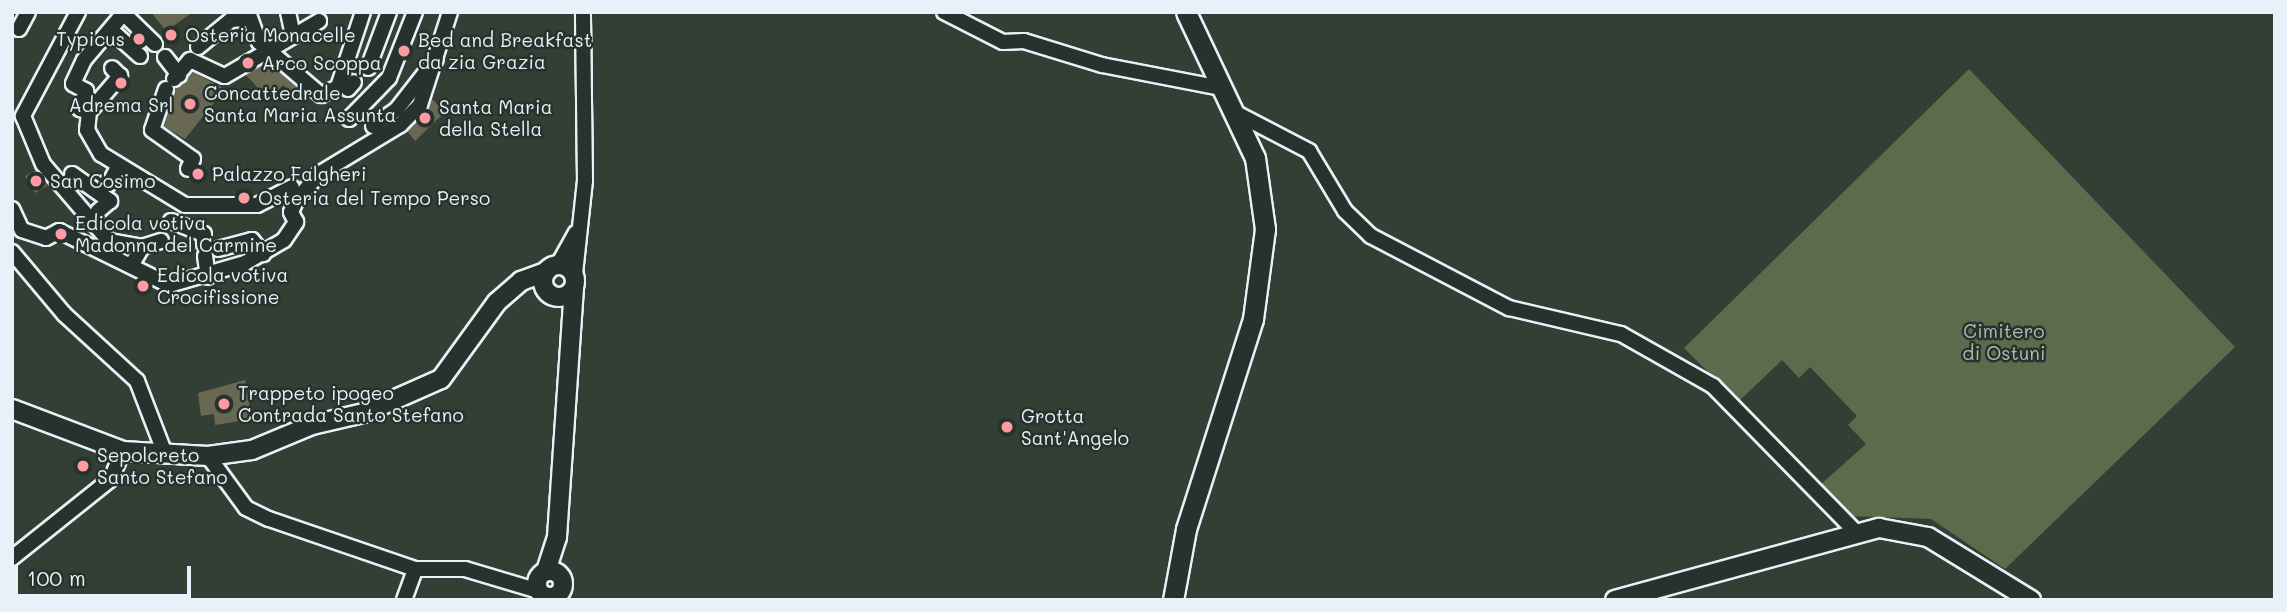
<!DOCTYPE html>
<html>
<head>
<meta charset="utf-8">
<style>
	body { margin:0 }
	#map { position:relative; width:2287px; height:612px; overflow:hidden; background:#333e35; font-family:Mali,sans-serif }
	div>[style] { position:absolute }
	.green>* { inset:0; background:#5c6b4c }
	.building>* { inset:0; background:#696853 }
	.roads { filter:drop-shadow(2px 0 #e8f1f8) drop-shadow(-2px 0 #e8f1f8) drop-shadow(0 2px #e8f1f8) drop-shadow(0 -2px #e8f1f8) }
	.minor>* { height:14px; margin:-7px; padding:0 7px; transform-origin:7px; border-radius:7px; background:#26332d }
	.tertiary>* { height:18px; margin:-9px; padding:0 9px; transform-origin:9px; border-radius:9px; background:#26332d }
	.tertiary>.ring { margin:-9px; padding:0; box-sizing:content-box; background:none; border:18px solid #26332d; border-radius:50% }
	.secondary>* { height:19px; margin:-9.5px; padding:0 9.5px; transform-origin:9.5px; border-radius:9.5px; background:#26332d }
	.dots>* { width:19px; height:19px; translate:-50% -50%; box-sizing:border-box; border:4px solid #26332d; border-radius:50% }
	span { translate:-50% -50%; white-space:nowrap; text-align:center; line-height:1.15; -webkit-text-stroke:5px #26332d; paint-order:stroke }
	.poi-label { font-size:19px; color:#e8f1f8 }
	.left { translate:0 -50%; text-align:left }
	.right { translate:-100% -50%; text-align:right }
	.park-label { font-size:19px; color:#b0bbb3 }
	.frame { position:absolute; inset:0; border:14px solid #e8f1f8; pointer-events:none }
	.scale { position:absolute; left:14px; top:566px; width:177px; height:32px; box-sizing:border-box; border:4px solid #e8f1f8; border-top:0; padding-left:9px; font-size:21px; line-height:24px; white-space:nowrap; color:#e8f1f8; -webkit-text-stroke:5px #26332d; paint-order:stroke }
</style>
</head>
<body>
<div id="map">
	<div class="green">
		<div style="clip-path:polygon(1969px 69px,2235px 347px,2005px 569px,1931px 519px,1848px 516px,1819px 486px,1866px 444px,1848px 425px,1857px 416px,1810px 367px,1799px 378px,1782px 360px,1738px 402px,1684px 348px)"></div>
	</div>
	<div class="building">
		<div style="clip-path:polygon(151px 12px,193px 12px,166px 31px)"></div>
		<div style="clip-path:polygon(268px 62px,299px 89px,293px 95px,283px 85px,269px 100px,246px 75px)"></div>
		<div style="clip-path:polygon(193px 72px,225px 89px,185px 139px,163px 126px,175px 88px)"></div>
		<div style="clip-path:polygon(432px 99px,445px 112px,415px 141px,407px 131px)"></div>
		<div style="clip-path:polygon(36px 170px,47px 186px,35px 193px,25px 176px)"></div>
		<div style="clip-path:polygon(245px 380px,252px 419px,215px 425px,214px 414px,201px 416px,198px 393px)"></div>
	</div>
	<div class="roads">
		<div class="minor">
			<div style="left:78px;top:12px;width:118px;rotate:117.9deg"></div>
			<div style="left:23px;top:116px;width:52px;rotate:67.4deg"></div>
			<div style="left:43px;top:164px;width:101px;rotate:49.4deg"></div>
			<div style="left:109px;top:241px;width:13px;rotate:90deg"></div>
			<div style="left:122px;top:12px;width:46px;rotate:44.1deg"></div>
			<div style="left:248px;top:12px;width:32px;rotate:70deg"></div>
			<div style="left:259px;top:42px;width:82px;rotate:40.5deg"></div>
			<div style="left:321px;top:95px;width:19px;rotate:-25deg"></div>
			<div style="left:338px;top:87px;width:79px;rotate:-71.6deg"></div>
			<div style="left:288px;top:12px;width:25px;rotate:78deg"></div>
			<div style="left:944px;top:12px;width:66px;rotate:27deg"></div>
			<div style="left:1003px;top:42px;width:21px;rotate:-3deg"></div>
			<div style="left:1024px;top:41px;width:82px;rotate:17.1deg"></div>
			<div style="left:1102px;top:65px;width:122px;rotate:10.9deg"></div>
			<div style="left:123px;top:14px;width:60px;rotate:130.3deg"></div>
			<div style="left:84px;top:60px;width:26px;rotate:115deg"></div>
			<div style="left:73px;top:84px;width:15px;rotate:28deg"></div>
			<div style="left:86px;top:91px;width:19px;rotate:108deg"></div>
			<div style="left:80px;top:109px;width:9px;rotate:18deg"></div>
			<div style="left:89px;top:112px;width:18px;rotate:96deg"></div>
			<div style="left:87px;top:130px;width:28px;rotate:60deg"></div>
			<div style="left:101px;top:154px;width:98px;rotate:31.3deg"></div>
			<div style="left:185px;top:205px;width:72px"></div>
			<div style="left:257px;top:205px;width:39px;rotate:-27deg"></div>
			<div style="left:19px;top:29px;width:19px;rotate:-62deg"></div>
			<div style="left:111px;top:30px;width:39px;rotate:42deg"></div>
			<div style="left:198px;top:47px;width:43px;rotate:-39.3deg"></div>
			<div style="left:231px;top:20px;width:16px;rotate:-4deg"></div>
			<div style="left:165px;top:57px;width:23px;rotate:52deg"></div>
			<div style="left:368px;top:68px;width:60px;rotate:-69.4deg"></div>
			<div style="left:174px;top:79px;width:25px;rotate:-50deg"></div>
			<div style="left:190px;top:60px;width:38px;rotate:25deg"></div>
			<div style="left:225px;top:76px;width:109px;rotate:-30.3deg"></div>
			<div style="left:166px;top:89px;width:43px;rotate:108.9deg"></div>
			<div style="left:152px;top:130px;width:50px;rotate:35.3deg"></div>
			<div style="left:193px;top:159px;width:11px;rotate:117deg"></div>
			<div style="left:348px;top:89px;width:9px;rotate:-49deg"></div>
			<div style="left:89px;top:112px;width:48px;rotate:-49.3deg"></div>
			<div style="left:120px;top:76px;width:11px;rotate:-135deg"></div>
			<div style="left:1234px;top:112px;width:85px;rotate:27.5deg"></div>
			<div style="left:1309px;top:151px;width:70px;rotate:59deg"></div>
			<div style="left:1345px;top:211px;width:36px;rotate:44deg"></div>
			<div style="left:1371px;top:236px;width:156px;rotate:27.6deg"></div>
			<div style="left:1509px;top:308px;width:115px;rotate:13.1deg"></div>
			<div style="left:1621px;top:334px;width:106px;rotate:29.5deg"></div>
			<div style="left:1713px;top:386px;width:203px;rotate:45.6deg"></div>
			<div style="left:349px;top:119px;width:57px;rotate:-45.7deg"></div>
			<div style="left:389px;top:78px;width:71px;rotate:-68.5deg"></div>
			<div style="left:373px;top:126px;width:29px;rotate:-35deg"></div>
			<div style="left:397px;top:109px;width:63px;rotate:-52deg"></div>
			<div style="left:72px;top:174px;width:47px;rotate:35.4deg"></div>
			<div style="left:110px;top:201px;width:16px;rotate:140deg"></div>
			<div style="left:109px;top:184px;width:19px;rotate:-62deg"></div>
			<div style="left:12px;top:209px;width:23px;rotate:65deg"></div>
			<div style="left:22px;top:230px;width:25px;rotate:18deg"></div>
			<div style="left:46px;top:238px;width:15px;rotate:-28deg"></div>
			<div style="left:59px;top:231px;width:123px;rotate:26.1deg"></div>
			<div style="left:169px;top:285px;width:79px;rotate:-16.1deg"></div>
			<div style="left:245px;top:263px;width:45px;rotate:-30.5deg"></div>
			<div style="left:284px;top:240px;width:22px;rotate:-56deg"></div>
			<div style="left:296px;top:222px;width:11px;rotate:-117deg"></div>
			<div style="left:291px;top:212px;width:12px;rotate:-66deg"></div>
			<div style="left:296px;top:201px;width:35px;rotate:-50deg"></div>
			<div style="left:319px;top:174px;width:95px;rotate:-31.2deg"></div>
			<div style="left:400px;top:125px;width:28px;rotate:-45deg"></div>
			<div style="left:420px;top:105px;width:98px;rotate:-72.1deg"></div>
			<div style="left:171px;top:221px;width:35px;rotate:22deg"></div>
			<div style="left:204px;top:234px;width:10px;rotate:90deg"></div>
			<div style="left:109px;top:241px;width:34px;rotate:10deg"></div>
			<div style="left:218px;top:249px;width:35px;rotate:-15deg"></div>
			<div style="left:252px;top:240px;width:18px;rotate:52deg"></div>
			<div style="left:12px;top:252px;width:81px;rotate:50deg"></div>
			<div style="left:64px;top:314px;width:99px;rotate:42.5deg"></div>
			<div style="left:137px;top:381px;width:78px;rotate:69deg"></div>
			<div style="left:205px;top:256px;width:21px;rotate:82deg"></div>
			<div style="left:558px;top:265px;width:37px;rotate:-61deg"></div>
			<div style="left:131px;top:266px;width:22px;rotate:-60deg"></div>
			<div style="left:142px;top:247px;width:20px;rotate:-18deg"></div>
			<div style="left:575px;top:274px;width:94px;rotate:-83.9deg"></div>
			<div style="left:585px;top:181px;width:169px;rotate:-90.7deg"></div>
			<div style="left:208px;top:456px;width:64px;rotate:53.8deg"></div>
			<div style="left:246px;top:508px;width:25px;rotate:26deg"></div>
			<div style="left:269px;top:519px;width:154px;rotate:18.9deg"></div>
			<div style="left:415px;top:569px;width:50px"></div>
			<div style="left:465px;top:569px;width:77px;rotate:16.6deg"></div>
			<div style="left:12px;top:558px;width:127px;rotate:-38.6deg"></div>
			<div style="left:111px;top:479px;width:30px;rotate:-67deg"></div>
			<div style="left:404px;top:600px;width:33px;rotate:-70deg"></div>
		</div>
		<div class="tertiary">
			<div class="ring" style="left:543px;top:265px;width:14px;height:14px"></div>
			<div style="left:12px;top:409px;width:119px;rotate:20.7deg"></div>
			<div style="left:123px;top:451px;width:85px;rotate:3.4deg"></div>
			<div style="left:208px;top:456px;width:44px;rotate:-7.8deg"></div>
			<div style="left:252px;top:450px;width:65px;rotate:-22.6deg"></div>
			<div style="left:312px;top:425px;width:53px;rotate:-13deg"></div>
			<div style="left:364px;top:413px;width:84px;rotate:-23.8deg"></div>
			<div style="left:441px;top:379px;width:95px;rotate:-54deg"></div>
			<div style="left:497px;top:302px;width:32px;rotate:-41deg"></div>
			<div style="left:521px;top:281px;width:27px;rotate:-20deg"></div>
			<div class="ring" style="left:537px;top:571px;width:8px;height:8px"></div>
			<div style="left:546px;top:571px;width:36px;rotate:-72deg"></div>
			<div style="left:557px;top:537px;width:249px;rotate:-86.1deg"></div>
			<div style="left:1615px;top:600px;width:274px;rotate:-15.3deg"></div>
			<div style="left:1879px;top:528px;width:50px;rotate:10.4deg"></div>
			<div style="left:1928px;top:537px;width:121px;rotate:31.5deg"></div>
		</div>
		<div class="secondary">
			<div style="left:1173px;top:600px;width:72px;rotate:-79.6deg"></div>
			<div style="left:1186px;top:529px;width:220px;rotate:-72.3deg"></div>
			<div style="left:1253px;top:319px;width:91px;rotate:-82.4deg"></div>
			<div style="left:1265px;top:229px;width:72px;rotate:-98deg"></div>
			<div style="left:1255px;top:158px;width:161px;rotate:-115.3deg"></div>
		</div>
	</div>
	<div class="dots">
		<div style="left:171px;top:35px;background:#ff9aa2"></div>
		<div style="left:139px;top:39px;background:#ff9aa2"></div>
		<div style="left:404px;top:51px;background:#ff9aa2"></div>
		<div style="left:248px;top:63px;background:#ff9aa2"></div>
		<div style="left:121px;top:83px;background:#ff9aa2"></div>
		<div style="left:190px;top:104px;background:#ff9aa2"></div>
		<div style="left:425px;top:118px;background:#ff9aa2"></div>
		<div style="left:198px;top:174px;background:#ff9aa2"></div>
		<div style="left:36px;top:181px;background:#ff9aa2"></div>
		<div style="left:244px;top:198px;background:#ff9aa2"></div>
		<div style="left:61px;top:234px;background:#ff9aa2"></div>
		<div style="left:143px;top:286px;background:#ff9aa2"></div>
		<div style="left:224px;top:404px;background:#ff9aa2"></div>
		<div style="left:1007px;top:427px;background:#ff9aa2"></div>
		<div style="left:83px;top:466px;background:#ff9aa2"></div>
	</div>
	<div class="poi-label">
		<span class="left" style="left:185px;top:35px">Osteria Monacelle</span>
		<span class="right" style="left:125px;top:39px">Typicus</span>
		<span class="left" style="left:418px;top:51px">Bed and Breakfast<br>da zia Grazia</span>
		<span class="left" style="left:262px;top:63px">Arco Scoppa</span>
		<span class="left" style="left:204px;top:104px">Concattedrale<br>Santa Maria Assunta</span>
		<span style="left:121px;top:105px">Adrema Srl</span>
		<span class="left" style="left:439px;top:118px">Santa Maria<br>della Stella</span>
		<span class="left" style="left:212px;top:174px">Palazzo Falgheri</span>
		<span class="left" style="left:50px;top:181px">San Cosimo</span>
		<span class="left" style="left:258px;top:198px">Osteria del Tempo Perso</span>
		<span class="left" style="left:75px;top:234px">Edicola votiva<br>Madonna del Carmine</span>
		<span class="left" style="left:157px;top:286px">Edicola votiva<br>Crocifissione</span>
		<span class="left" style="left:238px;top:404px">Trappeto ipogeo<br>Contrada Santo Stefano</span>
		<span class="left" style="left:1021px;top:427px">Grotta<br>Sant'Angelo</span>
		<span class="left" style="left:97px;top:466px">Sepolcreto<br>Santo Stefano</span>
	</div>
	<div class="park-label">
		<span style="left:2004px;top:342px">Cimitero<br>di Ostuni</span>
	</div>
	<div class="frame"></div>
	<div class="scale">100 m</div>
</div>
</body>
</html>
